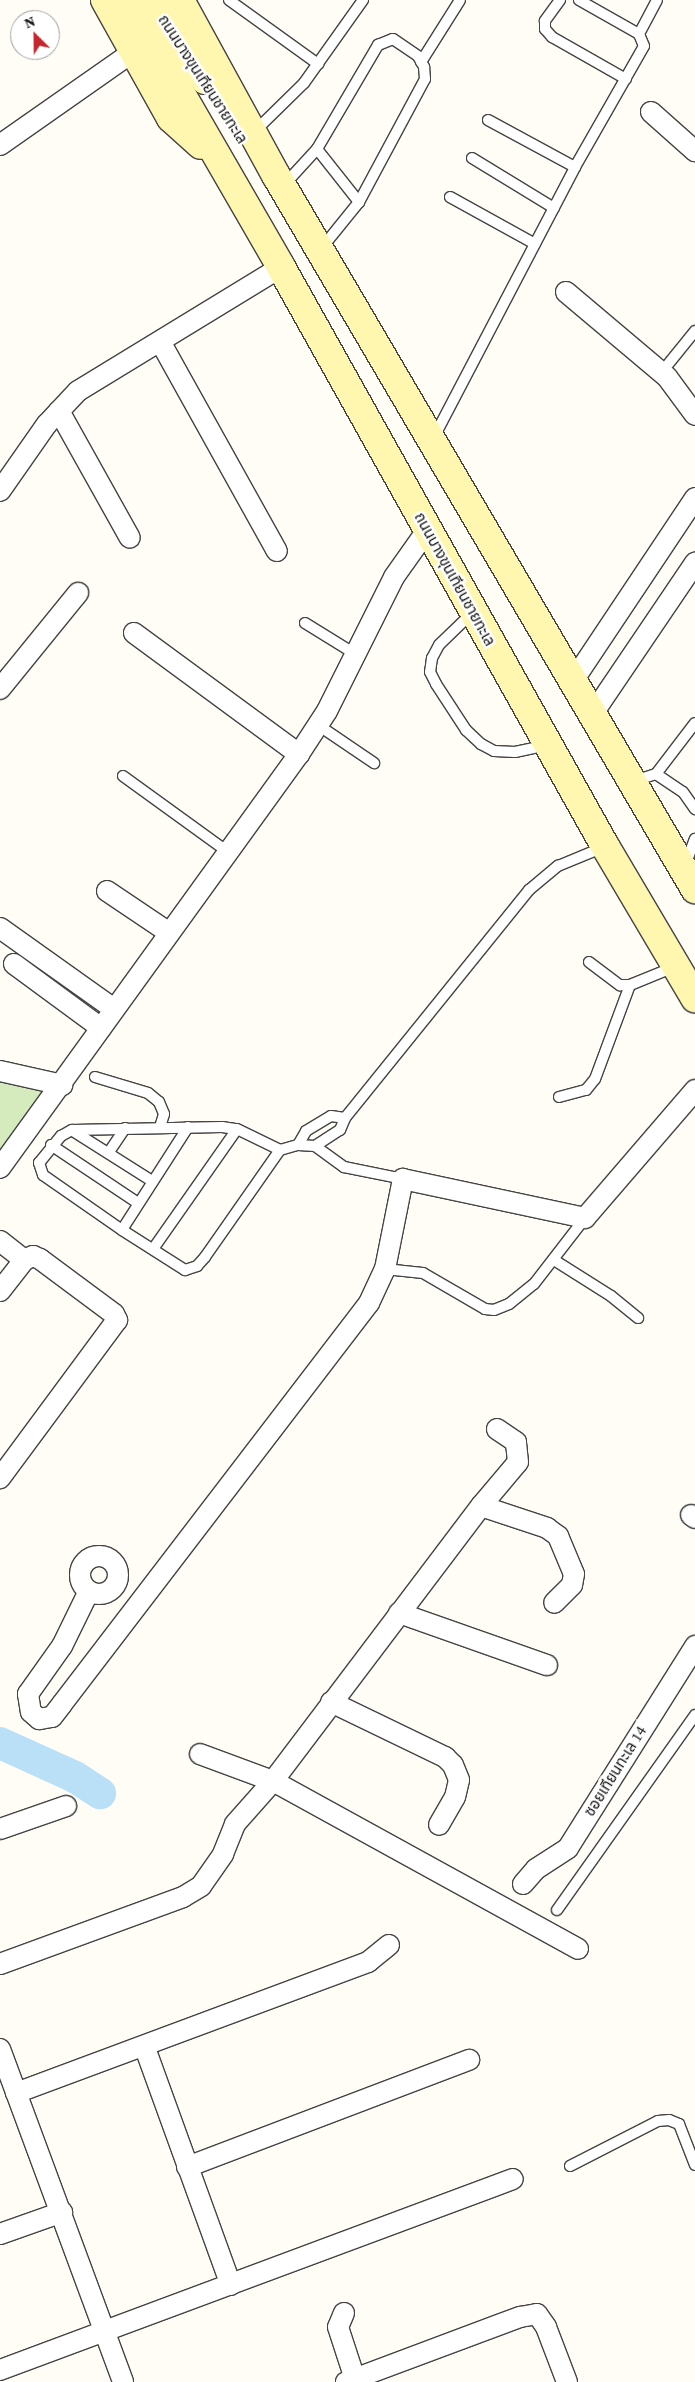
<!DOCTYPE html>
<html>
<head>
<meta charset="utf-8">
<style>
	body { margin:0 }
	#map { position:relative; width:695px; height:2382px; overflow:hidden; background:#fffdf5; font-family:"Source Serif 4","Noto Sans Thai",serif }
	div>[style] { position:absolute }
	.green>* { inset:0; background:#d5ebbd }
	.river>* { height:32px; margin:-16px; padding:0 16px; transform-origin:16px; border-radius:16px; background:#b9e0f7 }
	.roads { filter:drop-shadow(1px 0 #444) drop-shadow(-1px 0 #444) drop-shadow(0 1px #444) drop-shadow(0 -1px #444) }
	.service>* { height:10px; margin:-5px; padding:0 5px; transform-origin:5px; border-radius:5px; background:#fff }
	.minor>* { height:20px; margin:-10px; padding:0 10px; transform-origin:10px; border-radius:10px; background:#fff }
	.minor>.ring { margin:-10px; padding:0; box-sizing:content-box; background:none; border:20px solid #fff; border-radius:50% }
	.secondary>* { height:28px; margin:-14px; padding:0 14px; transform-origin:14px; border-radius:14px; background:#fff6b0 }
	span { translate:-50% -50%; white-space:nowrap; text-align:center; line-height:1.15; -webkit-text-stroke:5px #fff; paint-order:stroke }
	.street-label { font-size:15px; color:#111 }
	.north { position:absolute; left:10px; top:10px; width:50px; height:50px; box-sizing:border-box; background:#fff; border:1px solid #a0a0a0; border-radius:50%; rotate:337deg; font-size:14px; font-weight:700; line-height:20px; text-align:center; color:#111 }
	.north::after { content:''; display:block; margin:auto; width:18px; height:22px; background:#c4262e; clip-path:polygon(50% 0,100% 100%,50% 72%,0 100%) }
</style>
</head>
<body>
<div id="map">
	<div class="green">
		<div style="clip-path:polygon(0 1080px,48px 1091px,0 1157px)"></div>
	</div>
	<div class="river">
		<div style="left:0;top:1743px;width:82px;rotate:24.4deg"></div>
		<div style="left:75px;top:1777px;width:30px;rotate:33deg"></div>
	</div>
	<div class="roads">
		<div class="service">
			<div style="left:229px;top:0;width:110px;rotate:35.7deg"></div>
			<div style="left:560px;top:0;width:26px;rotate:126deg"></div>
			<div style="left:545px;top:21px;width:8px;rotate:90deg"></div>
			<div style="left:545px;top:29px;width:11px;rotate:49deg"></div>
			<div style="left:552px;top:37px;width:85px;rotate:29.6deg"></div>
			<div style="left:639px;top:34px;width:38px;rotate:-62deg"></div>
			<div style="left:421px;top:62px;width:73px;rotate:-57.8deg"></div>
			<div style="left:488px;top:120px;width:99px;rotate:28.4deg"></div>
			<div style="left:254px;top:132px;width:70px;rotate:-44.4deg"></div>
			<div style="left:304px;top:83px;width:102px;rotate:-54.6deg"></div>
			<div style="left:317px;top:149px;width:121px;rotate:-59.6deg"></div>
			<div style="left:378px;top:45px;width:16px;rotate:-22deg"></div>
			<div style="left:393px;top:39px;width:30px;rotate:34deg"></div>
			<div style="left:418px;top:56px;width:13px;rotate:61deg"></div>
			<div style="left:424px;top:67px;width:12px;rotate:85deg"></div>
			<div style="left:425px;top:79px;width:140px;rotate:118.2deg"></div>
			<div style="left:472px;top:158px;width:96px;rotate:31.4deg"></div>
			<div style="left:284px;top:185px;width:49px;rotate:-47.5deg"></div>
			<div style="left:317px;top:149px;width:68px;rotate:51.6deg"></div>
			<div style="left:359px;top:202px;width:60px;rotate:129deg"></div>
			<div style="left:450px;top:197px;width:97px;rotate:28.9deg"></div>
			<div style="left:661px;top:373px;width:54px;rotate:-51deg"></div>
			<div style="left:433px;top:439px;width:307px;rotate:-62.4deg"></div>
			<div style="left:575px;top:167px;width:139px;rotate:-60.3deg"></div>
			<div style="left:644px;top:46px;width:13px;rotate:-113deg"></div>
			<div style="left:639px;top:34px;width:69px;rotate:-150.5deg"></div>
			<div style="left:473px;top:612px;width:47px;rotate:135.9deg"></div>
			<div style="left:439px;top:645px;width:15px;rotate:118deg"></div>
			<div style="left:432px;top:658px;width:14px;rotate:98deg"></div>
			<div style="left:430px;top:672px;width:13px;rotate:63deg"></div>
			<div style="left:436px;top:684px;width:55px;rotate:56.9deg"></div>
			<div style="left:466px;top:730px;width:21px;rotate:43deg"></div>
			<div style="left:481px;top:744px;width:15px;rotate:28deg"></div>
			<div style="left:494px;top:751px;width:21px;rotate:3deg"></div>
			<div style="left:515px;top:752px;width:33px;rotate:-12deg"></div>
			<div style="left:305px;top:623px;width:59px;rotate:31.8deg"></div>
			<div style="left:318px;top:725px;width:68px;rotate:34.2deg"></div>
			<div style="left:656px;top:774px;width:64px;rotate:-52.6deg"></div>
			<div style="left:123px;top:776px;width:130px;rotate:35.9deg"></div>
			<div style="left:634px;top:781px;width:23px;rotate:-18deg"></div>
			<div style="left:656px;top:774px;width:32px;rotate:34deg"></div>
			<div style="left:683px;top:792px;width:21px;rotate:55deg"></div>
			<div style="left:685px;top:866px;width:29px;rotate:-70deg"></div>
			<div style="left:589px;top:962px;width:39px;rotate:37deg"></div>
			<div style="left:620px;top:985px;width:10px"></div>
			<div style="left:630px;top:985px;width:48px;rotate:-22.2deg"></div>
			<div style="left:95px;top:1077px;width:55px;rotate:16.8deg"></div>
			<div style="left:148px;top:1093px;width:14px;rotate:39deg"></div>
			<div style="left:159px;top:1102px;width:13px;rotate:67deg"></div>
			<div style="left:164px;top:1114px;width:14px;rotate:107deg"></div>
			<div style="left:559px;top:1097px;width:28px;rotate:-15deg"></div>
			<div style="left:586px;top:1090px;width:14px;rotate:-51deg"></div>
			<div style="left:595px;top:1079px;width:100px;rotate:-69.6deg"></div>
			<div style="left:188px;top:1127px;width:122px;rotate:122.7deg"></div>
			<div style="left:122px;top:1230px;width:75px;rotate:32.4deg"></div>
			<div style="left:185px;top:1270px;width:13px;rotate:-18deg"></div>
			<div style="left:197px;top:1266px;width:12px;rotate:-48deg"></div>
			<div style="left:205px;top:1257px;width:131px;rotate:-55deg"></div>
			<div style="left:73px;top:1131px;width:93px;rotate:32.3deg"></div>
			<div style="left:51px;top:1145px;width:105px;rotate:33.7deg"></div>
			<div style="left:298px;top:1145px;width:16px;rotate:-60deg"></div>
			<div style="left:306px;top:1131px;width:29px;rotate:-31deg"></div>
			<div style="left:331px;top:1116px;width:14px;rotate:8deg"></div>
			<div style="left:315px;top:1146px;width:36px;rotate:36deg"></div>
			<div style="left:344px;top:1167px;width:60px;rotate:11.5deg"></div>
			<div style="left:109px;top:1152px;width:29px;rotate:-56deg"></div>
			<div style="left:122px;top:1230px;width:96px;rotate:-145.2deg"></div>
			<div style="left:43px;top:1175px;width:13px;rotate:-108deg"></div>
			<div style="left:39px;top:1163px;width:35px;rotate:-51deg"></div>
			<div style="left:61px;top:1136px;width:13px;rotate:-29deg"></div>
			<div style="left:72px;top:1130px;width:150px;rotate:-1.1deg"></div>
			<div style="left:222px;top:1127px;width:15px;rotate:8deg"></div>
			<div style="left:237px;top:1129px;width:48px;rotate:26deg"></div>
			<div style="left:280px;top:1150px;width:19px;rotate:-16deg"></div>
			<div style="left:298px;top:1145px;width:17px;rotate:3deg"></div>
			<div style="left:315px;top:1146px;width:30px;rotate:-33deg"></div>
			<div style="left:340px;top:1130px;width:13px;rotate:-67deg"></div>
			<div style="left:345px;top:1118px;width:293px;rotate:-51.1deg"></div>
			<div style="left:529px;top:890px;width:38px;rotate:-40deg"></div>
			<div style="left:558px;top:866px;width:50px;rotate:-22.4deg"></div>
			<div style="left:153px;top:1249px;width:146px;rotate:-55deg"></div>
			<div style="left:554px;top:1260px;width:67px;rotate:32.3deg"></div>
			<div style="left:611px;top:1296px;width:35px;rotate:39deg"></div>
			<div style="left:385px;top:1269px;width:38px;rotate:6deg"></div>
			<div style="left:423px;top:1273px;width:72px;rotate:30.1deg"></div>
			<div style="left:485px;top:1309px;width:9px;rotate:6deg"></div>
			<div style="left:494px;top:1310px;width:16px;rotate:-22deg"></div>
			<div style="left:509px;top:1304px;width:32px;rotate:-39deg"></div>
			<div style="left:534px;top:1284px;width:83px;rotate:-52.3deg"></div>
			<div style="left:557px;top:1910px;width:239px;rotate:-54.7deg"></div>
			<div style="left:570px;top:2166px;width:99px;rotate:-27.1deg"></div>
			<div style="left:658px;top:2121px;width:11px;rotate:-5deg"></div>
			<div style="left:669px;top:2120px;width:11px;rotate:22deg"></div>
			<div style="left:679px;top:2124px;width:44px;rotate:68.7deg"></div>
		</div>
		<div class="minor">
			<div style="left:651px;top:112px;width:59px;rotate:41.6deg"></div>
			<div style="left:0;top:145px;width:164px;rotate:-35deg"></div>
			<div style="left:566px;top:292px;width:132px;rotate:40.1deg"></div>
			<div style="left:667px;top:377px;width:47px;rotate:53.6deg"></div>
			<div style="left:161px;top:343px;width:238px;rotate:60.9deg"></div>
			<div style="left:59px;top:411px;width:145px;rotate:60.8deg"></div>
			<div style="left:0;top:491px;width:82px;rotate:-55deg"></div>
			<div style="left:47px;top:424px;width:45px;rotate:-46.8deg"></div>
			<div style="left:78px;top:391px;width:238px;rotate:-31.4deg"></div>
			<div style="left:134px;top:633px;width:205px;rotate:36.3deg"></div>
			<div style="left:573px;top:681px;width:220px;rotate:-56.3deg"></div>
			<div style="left:0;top:689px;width:124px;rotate:-50.9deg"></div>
			<div style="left:592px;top:715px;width:184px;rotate:-55.9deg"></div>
			<div style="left:107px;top:891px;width:73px;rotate:33.9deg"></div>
			<div style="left:0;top:928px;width:140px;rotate:35.4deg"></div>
			<div style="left:14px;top:964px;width:108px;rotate:36.3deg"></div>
			<div style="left:0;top:1071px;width:64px;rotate:12.7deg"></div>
			<div style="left:0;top:1168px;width:511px;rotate:-54.16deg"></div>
			<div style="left:299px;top:754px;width:51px;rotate:-56.9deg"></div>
			<div style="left:327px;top:711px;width:150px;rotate:-63.4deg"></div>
			<div style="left:394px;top:577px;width:59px;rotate:-54.7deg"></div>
			<div style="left:0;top:1241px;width:31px;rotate:38deg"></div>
			<div style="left:24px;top:1260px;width:10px;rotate:-24deg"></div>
			<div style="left:33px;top:1256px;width:8px;rotate:23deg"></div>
			<div style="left:40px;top:1259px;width:92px;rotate:36.6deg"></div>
			<div style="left:114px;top:1314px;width:7px;rotate:63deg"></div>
			<div style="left:117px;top:1320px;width:197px;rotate:126.5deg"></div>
			<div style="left:0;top:1291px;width:39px;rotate:-52deg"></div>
			<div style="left:481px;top:1506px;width:57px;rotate:-49.9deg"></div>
			<div style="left:518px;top:1462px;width:20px;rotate:-96deg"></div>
			<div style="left:516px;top:1442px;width:23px;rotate:-146deg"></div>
			<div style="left:691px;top:1515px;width:5px;rotate:37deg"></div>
			<div class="ring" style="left:80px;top:1556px;width:18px;height:18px"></div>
			<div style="left:89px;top:1591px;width:61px;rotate:116.1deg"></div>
			<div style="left:62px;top:1646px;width:59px;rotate:125.3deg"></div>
			<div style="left:28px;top:1694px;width:18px;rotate:81deg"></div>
			<div style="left:31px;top:1712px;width:11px;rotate:41deg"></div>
			<div style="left:39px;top:1719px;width:13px;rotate:-9deg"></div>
			<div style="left:52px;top:1717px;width:16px;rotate:-52deg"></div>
			<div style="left:62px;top:1704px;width:505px;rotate:-52.56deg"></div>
			<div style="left:369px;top:1303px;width:38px;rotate:-65deg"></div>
			<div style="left:385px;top:1269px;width:92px;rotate:-78.7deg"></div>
			<div style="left:403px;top:1179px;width:186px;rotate:12.1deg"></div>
			<div style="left:585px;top:1218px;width:169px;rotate:-49.3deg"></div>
			<div style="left:399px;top:1613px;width:157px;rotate:19.4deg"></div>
			<div style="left:331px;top:1702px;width:127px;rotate:25.8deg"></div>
			<div style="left:445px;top:1757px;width:11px;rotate:45deg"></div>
			<div style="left:453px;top:1765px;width:16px;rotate:68deg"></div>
			<div style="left:459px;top:1780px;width:17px;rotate:103deg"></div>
			<div style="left:455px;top:1797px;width:32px;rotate:120deg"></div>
			<div style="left:200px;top:1754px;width:78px;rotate:20.3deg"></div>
			<div style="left:273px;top:1781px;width:348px;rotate:28.8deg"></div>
			<div style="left:0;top:1829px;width:70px;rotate:-19.2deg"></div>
			<div style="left:523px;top:1884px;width:20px;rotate:-49deg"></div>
			<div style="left:536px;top:1869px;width:38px;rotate:-33deg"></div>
			<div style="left:568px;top:1848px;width:239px;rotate:-57.8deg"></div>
			<div style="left:0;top:1964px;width:195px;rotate:-20.1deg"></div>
			<div style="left:183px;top:1897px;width:21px;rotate:-31deg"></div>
			<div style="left:201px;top:1886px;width:39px;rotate:-55deg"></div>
			<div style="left:223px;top:1854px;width:32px;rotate:-68deg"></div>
			<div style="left:235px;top:1824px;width:57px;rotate:-48.5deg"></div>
			<div style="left:273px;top:1781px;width:345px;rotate:-52.9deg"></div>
			<div style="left:481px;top:1506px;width:70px;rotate:18.4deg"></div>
			<div style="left:547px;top:1528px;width:14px;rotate:36deg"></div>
			<div style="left:558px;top:1536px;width:41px;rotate:67.2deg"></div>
			<div style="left:574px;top:1574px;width:11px;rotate:100deg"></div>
			<div style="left:572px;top:1585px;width:25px;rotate:135deg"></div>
			<div style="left:145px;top:2048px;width:252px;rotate:70.1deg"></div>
			<div style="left:0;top:2049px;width:355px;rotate:69.7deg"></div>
			<div style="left:16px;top:2093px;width:376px;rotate:-20.4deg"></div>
			<div style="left:368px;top:1962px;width:27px;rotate:-39deg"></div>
			<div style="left:187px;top:2167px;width:302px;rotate:-20.8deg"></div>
			<div style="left:0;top:2234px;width:66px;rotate:-19.5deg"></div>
			<div style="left:344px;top:2313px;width:15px;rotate:113deg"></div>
			<div style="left:338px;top:2327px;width:55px;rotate:71.9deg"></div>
			<div style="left:0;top:2370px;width:547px;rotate:-20.42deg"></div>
			<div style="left:346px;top:2382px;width:186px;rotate:-20.5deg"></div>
			<div style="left:520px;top:2317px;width:17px;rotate:-10deg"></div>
			<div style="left:537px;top:2314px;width:16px;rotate:55deg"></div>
			<div style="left:546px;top:2327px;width:59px;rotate:69.1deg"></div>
		</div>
		<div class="secondary">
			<div style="left:105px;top:0;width:135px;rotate:60.8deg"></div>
			<div style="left:171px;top:118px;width:40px;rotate:42deg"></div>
			<div style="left:127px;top:0;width:308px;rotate:60deg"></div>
			<div style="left:281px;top:267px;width:663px;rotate:60.77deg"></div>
			<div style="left:605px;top:846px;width:177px;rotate:59.4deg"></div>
			<div style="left:152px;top:0;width:96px;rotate:56.5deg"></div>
			<div style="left:180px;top:0;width:202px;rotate:61.3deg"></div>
			<div style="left:277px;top:177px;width:826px;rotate:59.58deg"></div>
		</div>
	</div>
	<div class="street-label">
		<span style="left:203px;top:79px;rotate:57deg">ถนนบางขุนเทียนชายทะเล</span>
		<span style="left:455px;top:579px;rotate:61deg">ถนนบางขุนเทียนชายทะเล</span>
		<span style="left:615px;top:1771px;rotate:-58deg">ซอยเทียนทะเล 14</span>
	</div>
	<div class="north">N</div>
</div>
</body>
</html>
